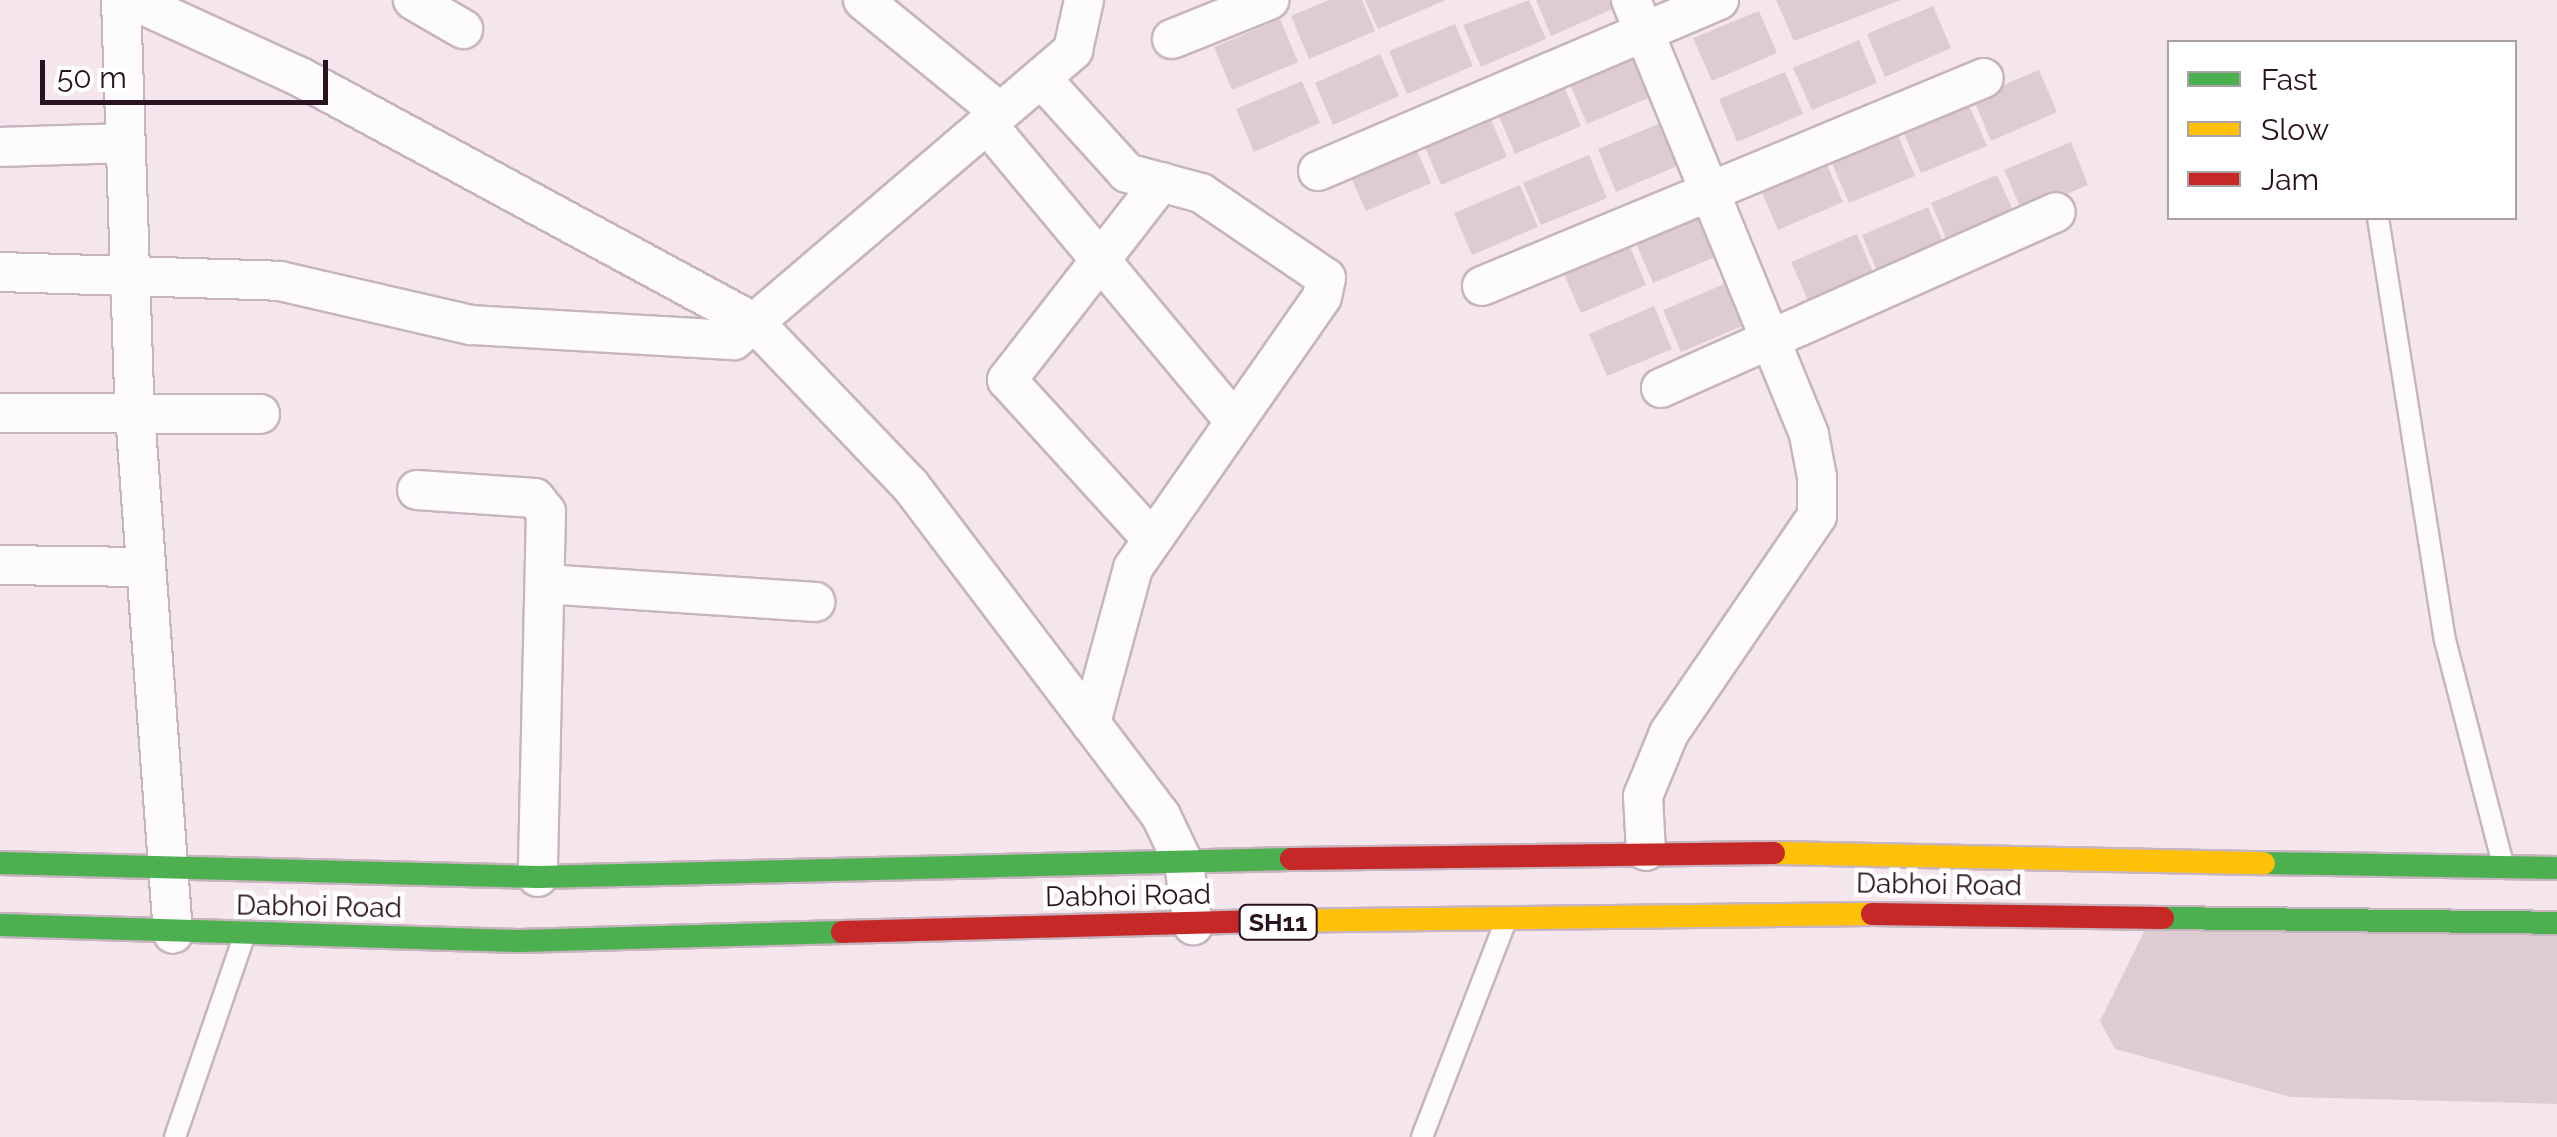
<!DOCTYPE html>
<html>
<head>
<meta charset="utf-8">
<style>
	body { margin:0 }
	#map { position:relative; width:2557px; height:1137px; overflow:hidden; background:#f5e6ee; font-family:Raleway,sans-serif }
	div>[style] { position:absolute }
	.building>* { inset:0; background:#deccd3 }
	.roads { filter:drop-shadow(2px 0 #c7b4bf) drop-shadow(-2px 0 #c7b4bf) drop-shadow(0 2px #c7b4bf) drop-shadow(0 -2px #c7b4bf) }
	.lane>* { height:20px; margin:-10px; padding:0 10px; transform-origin:10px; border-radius:10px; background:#fefbfc }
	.street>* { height:38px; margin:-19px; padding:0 19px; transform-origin:19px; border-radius:19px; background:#fefbfc }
	.fast>* { height:22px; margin:-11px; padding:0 11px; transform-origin:11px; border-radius:11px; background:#4caf50 }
	.slow>* { height:22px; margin:-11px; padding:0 11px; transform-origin:11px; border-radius:11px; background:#ffc107 }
	.jam>* { height:22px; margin:-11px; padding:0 11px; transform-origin:11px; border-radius:11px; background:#c62828 }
	span { translate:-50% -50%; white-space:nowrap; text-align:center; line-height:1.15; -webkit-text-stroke:9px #fff; paint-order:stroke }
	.shield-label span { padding:2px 8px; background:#fff; border:2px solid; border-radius:8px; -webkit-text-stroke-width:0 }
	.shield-label { font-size:25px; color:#2a1221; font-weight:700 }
	.street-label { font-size:28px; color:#2a1221 }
	.legend { position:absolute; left:2167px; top:40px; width:350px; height:180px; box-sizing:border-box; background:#fff; border:2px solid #aaa0a6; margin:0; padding:12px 18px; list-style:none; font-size:30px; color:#2a1221 }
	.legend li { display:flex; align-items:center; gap:20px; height:50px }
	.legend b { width:50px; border:2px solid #aaa0a6 }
	.scale { position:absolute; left:40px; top:60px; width:288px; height:45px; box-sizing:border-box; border:5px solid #2a1221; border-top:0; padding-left:12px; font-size:30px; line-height:35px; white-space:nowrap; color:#2a1221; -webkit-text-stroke:8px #fff; paint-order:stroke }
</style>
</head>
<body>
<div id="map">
	<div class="building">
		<div style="clip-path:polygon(1329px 0,1362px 0,1375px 31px,1309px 59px,1291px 16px)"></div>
		<div style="clip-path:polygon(1365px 0,1446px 0,1378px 29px)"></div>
		<div style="clip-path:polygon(1529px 0,1546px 39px,1481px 67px,1463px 25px)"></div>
		<div style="clip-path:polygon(1536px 0,1614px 0,1617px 7px,1551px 36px)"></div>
		<div style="clip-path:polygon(1776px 0,1901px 0,1794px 41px)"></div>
		<div style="clip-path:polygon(1933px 6px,1951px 48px,1885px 77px,1867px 34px)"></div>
		<div style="clip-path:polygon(1759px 11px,1777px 53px,1712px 81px,1693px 38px)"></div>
		<div style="clip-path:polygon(1280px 19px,1298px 62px,1232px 90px,1214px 47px)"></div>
		<div style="clip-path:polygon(1455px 24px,1473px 66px,1407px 94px,1389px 51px)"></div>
		<div style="clip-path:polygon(1859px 40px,1877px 83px,1812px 110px,1793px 68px)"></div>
		<div style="clip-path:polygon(1635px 53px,1653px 96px,1587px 124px,1569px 82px)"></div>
		<div style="clip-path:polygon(1380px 54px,1399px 96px,1333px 125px,1315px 83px)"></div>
		<div style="clip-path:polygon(2039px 70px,2057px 112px,1991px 141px,1973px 98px)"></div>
		<div style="clip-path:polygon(1785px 72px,1803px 114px,1737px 142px,1719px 99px)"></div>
		<div style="clip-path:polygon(1302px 81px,1320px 123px,1254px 152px,1236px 109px)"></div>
		<div style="clip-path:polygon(1563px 84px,1581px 126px,1515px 154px,1497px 112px)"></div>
		<div style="clip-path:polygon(1968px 103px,1987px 146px,1921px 173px,1903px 131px)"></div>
		<div style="clip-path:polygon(1489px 115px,1507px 157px,1441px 185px,1423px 143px)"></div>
		<div style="clip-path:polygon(1663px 122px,1682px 164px,1616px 192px,1598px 149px)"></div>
		<div style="clip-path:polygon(1897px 133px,1915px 176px,1849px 203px,1831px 161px)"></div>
		<div style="clip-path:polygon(1413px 141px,1431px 183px,1366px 211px,1347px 169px)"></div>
		<div style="clip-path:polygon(2071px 142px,2088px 185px,2023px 213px,2004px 170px)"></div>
		<div style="clip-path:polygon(1589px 155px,1607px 198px,1541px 225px,1523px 183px)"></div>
		<div style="clip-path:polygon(1825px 160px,1843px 202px,1778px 230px,1760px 188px)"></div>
		<div style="clip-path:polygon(1997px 175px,2016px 217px,1949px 245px,1931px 203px)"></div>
		<div style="clip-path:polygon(1520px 185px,1538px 227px,1472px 255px,1454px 213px)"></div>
		<div style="clip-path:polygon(1928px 207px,1946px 249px,1880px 278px,1862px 235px)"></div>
		<div style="clip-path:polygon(1700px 213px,1718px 256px,1653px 283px,1635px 241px)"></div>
		<div style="clip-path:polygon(1857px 234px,1875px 277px,1810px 305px,1791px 262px)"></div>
		<div style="clip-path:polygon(1628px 242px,1646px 285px,1581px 313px,1562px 270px)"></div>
		<div style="clip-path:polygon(1729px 282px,1747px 324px,1681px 352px,1663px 310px)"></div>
		<div style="clip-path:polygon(1654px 306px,1672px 349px,1607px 376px,1589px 334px)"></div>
		<div style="clip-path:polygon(2145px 930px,2557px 933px,2557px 1104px,2291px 1097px,2115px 1049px,2100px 1021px)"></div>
	</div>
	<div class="roads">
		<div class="lane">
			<div style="left:2378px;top:218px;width:427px;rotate:81deg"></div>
			<div style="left:2445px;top:640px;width:232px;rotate:75.5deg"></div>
			<div style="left:175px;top:1137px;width:212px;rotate:-71deg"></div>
			<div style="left:1422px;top:1137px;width:233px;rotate:-68.8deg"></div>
		</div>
		<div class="street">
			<div style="left:121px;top:0;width:414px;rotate:88.1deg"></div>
			<div style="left:135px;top:414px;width:521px;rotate:85.82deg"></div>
			<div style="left:132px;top:0;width:187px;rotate:24.6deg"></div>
			<div style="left:302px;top:78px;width:515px;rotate:28.41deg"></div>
			<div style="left:755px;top:323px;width:224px;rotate:46.3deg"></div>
			<div style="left:910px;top:485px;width:415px;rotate:52.8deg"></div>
			<div style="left:1161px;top:816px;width:53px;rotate:64.4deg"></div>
			<div style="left:1184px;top:864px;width:62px;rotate:81.6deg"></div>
			<div style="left:413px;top:0;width:58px;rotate:30.1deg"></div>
			<div style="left:863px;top:0;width:177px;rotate:39.3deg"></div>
			<div style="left:1631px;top:0;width:470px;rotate:67.7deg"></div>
			<div style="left:1809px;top:435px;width:43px;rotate:79.2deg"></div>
			<div style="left:1817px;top:477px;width:39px;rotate:90deg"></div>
			<div style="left:1817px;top:516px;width:263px;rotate:124.3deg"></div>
			<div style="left:1669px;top:733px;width:68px;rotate:112.4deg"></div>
			<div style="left:1643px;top:796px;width:55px;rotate:86.9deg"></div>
			<div style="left:1172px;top:39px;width:105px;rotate:-21.9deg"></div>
			<div style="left:1041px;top:78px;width:128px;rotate:47.8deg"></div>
			<div style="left:1127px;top:173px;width:77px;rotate:15.1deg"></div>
			<div style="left:1201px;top:193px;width:151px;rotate:34.2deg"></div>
			<div style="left:1326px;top:278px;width:19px;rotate:102deg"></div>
			<div style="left:1322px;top:297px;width:330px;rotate:124.9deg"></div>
			<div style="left:1133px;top:568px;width:161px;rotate:105.2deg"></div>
			<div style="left:987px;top:124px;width:386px;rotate:50.2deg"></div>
			<div style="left:0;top:147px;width:126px;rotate:-1.8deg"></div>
			<div style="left:1318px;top:171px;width:436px;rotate:-23.1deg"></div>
			<div style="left:0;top:272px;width:280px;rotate:1.8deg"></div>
			<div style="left:280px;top:281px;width:196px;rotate:13deg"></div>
			<div style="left:471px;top:325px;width:263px;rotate:3.3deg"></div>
			<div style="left:734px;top:340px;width:446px;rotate:-40.5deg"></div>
			<div style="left:1073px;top:50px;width:51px;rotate:-77.6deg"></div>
			<div style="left:1482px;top:286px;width:543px;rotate:-22.51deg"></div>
			<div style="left:1661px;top:388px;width:432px;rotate:-24deg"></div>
			<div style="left:0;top:413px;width:260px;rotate:0.2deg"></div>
			<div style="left:417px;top:490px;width:118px;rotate:3.9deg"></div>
			<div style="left:535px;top:498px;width:18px;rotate:52deg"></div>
			<div style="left:546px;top:512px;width:365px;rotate:91.3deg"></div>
			<div style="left:1151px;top:538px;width:214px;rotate:-132.3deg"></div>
			<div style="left:1007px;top:380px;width:251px;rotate:-52.1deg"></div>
			<div style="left:0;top:565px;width:146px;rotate:0.8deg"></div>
			<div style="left:545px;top:584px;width:271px;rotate:3.8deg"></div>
		</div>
		<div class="fast">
			<div style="left:0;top:863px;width:538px;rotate:1.49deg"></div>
			<div style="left:538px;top:877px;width:753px;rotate:-1.37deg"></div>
			<div style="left:2264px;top:863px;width:293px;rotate:1deg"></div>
			<div style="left:2163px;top:918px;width:394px;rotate:0.7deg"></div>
			<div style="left:0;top:925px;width:519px;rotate:1.77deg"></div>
			<div style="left:519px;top:941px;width:323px;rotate:-1.6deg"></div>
		</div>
		<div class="slow">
			<div style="left:1774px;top:853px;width:490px;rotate:1.2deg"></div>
			<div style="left:1262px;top:921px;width:610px;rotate:-0.66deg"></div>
		</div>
		<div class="jam">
			<div style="left:1291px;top:859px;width:483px;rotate:-0.7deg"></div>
			<div style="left:1872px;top:914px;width:291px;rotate:0.8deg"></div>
			<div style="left:842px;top:932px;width:420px;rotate:-1.5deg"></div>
		</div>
	</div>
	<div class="shield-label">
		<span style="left:1278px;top:922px">SH11</span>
	</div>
	<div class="street-label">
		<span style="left:1939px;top:885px;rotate:1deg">Dabhoi Road</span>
		<span style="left:1128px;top:896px;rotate:-1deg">Dabhoi Road</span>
		<span style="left:319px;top:907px;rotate:1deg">Dabhoi Road</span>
	</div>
	<ul class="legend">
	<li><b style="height:12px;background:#4caf50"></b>Fast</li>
	<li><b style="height:12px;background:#ffc107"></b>Slow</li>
	<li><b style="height:12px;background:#c62828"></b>Jam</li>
	</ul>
	<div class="scale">50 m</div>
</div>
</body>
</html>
